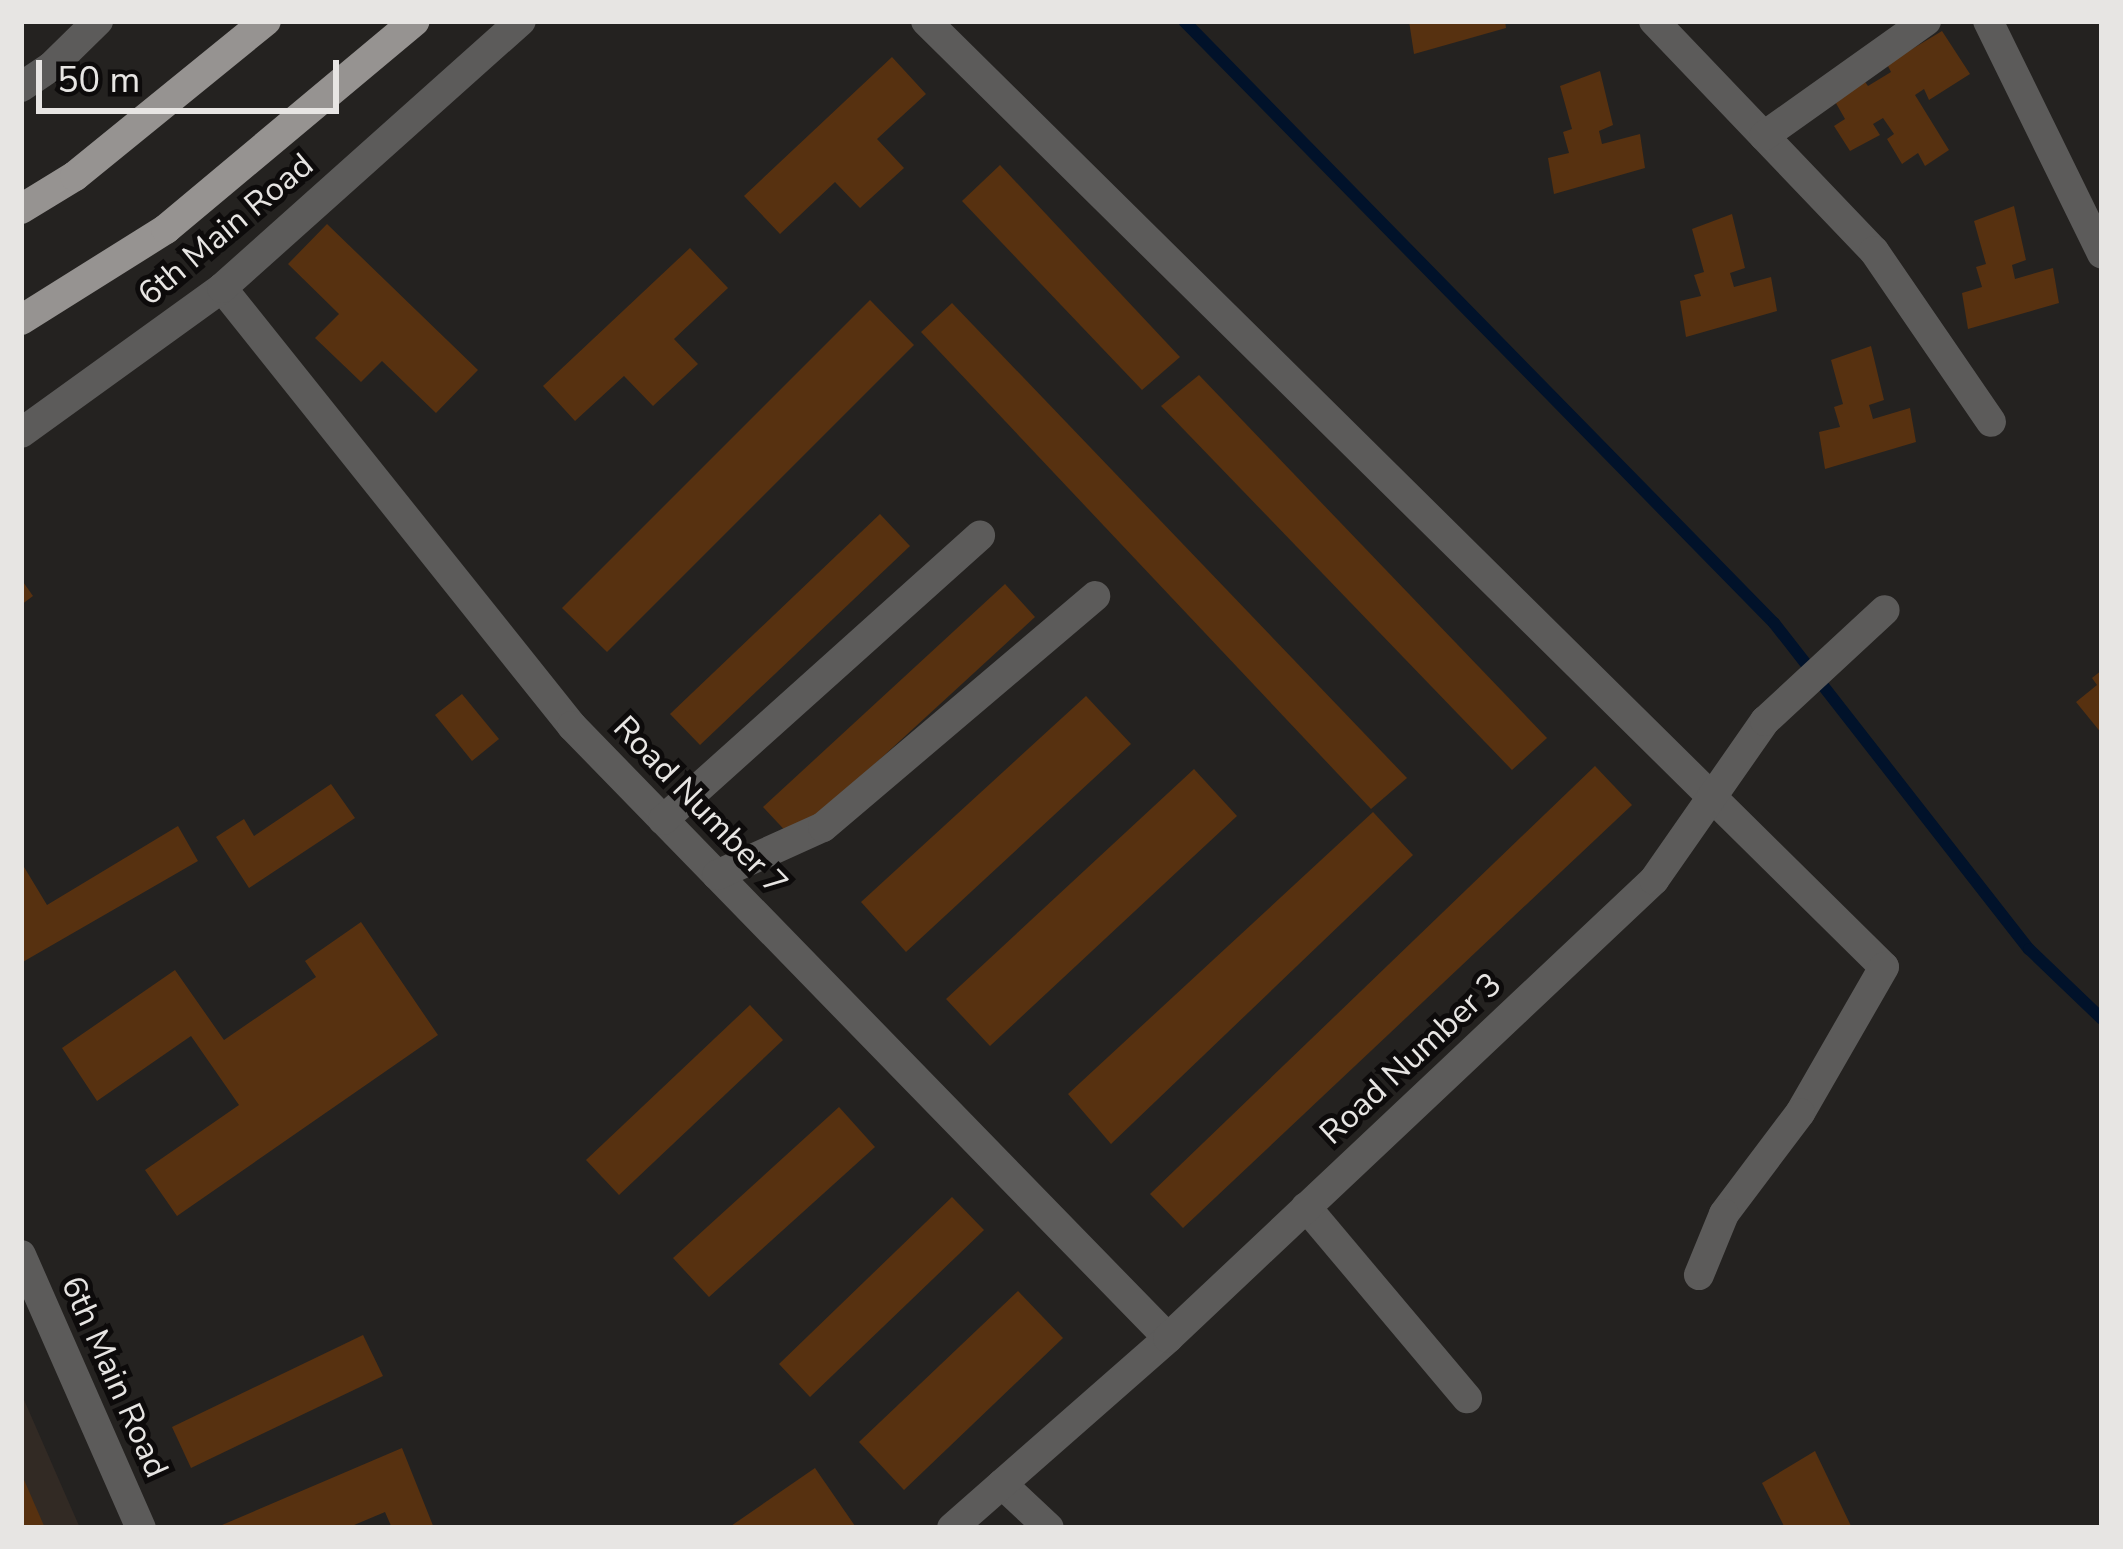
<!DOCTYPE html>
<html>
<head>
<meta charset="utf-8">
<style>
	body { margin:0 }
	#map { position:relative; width:2123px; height:1549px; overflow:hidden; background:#242220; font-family:"Nunito Sans",sans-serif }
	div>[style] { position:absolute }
	.built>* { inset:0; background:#322a24 }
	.stream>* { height:12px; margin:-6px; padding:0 6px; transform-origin:6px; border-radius:6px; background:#01122a }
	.building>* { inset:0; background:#573110 }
	.minor>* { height:30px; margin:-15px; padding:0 15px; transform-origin:15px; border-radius:15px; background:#5c5b5a }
	.major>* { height:30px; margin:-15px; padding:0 15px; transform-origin:15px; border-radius:15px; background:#969391 }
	span { translate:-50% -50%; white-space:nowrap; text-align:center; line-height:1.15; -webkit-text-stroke:10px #0d0b0b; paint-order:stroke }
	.street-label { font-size:33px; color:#e7e5e3 }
	.frame { position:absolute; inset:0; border:24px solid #e7e5e3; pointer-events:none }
	.scale { position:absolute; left:36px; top:60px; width:303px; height:54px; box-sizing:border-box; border:6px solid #e7e5e3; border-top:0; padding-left:15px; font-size:36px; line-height:42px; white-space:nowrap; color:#e7e5e3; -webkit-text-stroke:9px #0d0b0b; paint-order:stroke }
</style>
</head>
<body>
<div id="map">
	<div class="built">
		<div style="clip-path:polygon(21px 1393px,80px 1528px,21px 1528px)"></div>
	</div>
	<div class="stream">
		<div style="left:1184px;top:21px;width:843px;rotate:45.58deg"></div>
		<div style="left:1774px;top:623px;width:414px;rotate:52deg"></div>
		<div style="left:2029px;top:949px;width:101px;rotate:43.8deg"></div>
	</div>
	<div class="building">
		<div style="clip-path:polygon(1409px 21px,1505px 21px,1506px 28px,1414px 54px)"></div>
		<div style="clip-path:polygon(1942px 31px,1970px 74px,1929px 100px,1924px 89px,1915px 95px,1949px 150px,1925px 166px,1918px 153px,1902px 164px,1887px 139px,1894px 134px,1883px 118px,1873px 124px,1880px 135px,1850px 151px,1834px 126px,1845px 119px,1833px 98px,1863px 79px,1868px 86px,1891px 72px,1887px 64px)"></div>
		<div style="clip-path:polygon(892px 57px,926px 94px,877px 139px,904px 168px,860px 208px,835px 182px,780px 234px,744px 196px)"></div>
		<div style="clip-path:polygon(1600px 71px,1613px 125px,1599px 131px,1602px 144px,1640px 134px,1645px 168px,1554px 194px,1548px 158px,1569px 153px,1563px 132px,1572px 129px,1560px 86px)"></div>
		<div style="clip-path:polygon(1000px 165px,1180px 357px,1142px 390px,962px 201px)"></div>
		<div style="clip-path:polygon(2014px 206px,2026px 260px,2012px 265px,2015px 279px,2053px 268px,2059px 303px,1968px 329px,1962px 293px,1982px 287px,1976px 267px,1986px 264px,1974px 221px)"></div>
		<div style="clip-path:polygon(1732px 214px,1745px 268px,1730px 273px,1734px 287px,1771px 277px,1777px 311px,1686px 337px,1680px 301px,1701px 296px,1694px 275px,1704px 272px,1692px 229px)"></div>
		<div style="clip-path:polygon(327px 224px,478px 370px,436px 413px,382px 361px,361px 382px,315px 338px,339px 314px,288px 264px)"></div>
		<div style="clip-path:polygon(690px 248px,728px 288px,674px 339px,698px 364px,653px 406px,624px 376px,575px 421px,543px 386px)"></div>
		<div style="clip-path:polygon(870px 300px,914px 345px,607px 652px,562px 608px)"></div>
		<div style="clip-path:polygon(952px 303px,1407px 778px,1371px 809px,921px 332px)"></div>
		<div style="clip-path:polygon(1871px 346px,1884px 400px,1869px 405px,1873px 419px,1910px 408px,1916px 442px,1825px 469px,1819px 432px,1840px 427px,1834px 407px,1843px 404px,1831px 360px)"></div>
		<div style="clip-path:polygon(1199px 375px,1547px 738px,1512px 770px,1161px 406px)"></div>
		<div style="clip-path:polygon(880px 514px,910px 546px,700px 745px,670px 714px)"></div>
		<div style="clip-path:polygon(21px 579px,33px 596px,21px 605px)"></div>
		<div style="clip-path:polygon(1005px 584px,1035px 617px,793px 839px,763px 807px)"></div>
		<div style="clip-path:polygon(2102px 670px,2102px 734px,2076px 702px,2097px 685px,2092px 678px)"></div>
		<div style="clip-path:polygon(462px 694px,499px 739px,472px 761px,435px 715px)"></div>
		<div style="clip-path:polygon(1086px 696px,1131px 744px,906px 952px,861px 902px)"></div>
		<div style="clip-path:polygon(1595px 766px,1632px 805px,1183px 1228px,1150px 1194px)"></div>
		<div style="clip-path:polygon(1194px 769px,1237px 816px,990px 1046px,946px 999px)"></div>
		<div style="clip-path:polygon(331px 784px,355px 818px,249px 888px,216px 837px,244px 819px,254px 836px)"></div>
		<div style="clip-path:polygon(1373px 812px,1413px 855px,1111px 1144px,1068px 1094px)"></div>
		<div style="clip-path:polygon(178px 826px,198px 861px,21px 963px,21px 862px,47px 905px)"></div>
		<div style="clip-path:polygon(361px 922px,438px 1035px,177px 1216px,145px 1170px,239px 1105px,191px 1036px,97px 1101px,62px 1048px,175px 970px,224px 1040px,316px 977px,305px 961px)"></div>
		<div style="clip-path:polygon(750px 1005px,783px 1040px,619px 1195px,586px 1160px)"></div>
		<div style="clip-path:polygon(839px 1107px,875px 1147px,709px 1297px,673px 1258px)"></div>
		<div style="clip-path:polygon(952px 1197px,984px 1230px,810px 1397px,779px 1364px)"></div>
		<div style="clip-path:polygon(1018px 1291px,1063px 1338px,904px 1490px,859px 1442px)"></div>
		<div style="clip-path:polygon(363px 1335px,383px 1376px,191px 1468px,172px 1427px)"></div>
		<div style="clip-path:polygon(402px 1448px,434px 1528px,392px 1528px,385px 1512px,347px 1528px,215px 1528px)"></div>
		<div style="clip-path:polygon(1815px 1451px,1852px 1528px,1785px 1528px,1762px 1483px)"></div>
		<div style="clip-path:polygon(815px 1468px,855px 1526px,728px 1528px)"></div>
		<div style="clip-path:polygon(21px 1473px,45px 1528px,21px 1528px)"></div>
	</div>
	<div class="minor">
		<div style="left:926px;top:21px;width:1346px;rotate:44.64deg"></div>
		<div style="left:1884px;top:967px;width:168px;rotate:119.9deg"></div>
		<div style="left:1800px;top:1113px;width:126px;rotate:127deg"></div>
		<div style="left:1724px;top:1214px;width:66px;rotate:112.3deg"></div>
		<div style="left:1654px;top:21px;width:318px;rotate:46.3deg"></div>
		<div style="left:1874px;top:251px;width:207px;rotate:55.6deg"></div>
		<div style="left:1988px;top:21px;width:259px;rotate:63.9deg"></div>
		<div style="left:21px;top:87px;width:36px;rotate:-34deg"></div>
		<div style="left:51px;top:67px;width:66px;rotate:-44.4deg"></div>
		<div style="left:1764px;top:136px;width:199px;rotate:-35.4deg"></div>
		<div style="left:222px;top:288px;width:561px;rotate:51.37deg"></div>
		<div style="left:572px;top:726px;width:854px;rotate:45.76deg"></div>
		<div style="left:21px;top:433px;width:248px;rotate:-35.8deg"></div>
		<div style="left:222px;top:288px;width:401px;rotate:-41.8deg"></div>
		<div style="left:663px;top:820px;width:426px;rotate:-41.9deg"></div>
		<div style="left:717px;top:875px;width:116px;rotate:-24.4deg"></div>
		<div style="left:823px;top:827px;width:357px;rotate:-40.3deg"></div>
		<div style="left:1306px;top:1207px;width:250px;rotate:49.9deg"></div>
		<div style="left:21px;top:1255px;width:298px;rotate:66.3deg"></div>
		<div style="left:1002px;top:1484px;width:64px;rotate:43.1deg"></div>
		<div style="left:952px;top:1528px;width:288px;rotate:-41.3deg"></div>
		<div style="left:1168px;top:1338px;width:668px;rotate:-43.3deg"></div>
		<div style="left:1654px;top:880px;width:194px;rotate:-55.1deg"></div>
		<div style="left:1765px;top:721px;width:163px;rotate:-42.8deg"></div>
	</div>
	<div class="major">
		<div style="left:21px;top:209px;width:63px;rotate:-31.4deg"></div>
		<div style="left:75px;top:176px;width:246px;rotate:-39.1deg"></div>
		<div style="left:21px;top:320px;width:171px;rotate:-32.1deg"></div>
		<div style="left:166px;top:229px;width:324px;rotate:-39.9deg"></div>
	</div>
	<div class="street-label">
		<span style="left:226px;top:230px;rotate:-40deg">6th Main Road</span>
		<span style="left:700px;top:806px;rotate:46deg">Road Number 7</span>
		<span style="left:1411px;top:1059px;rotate:-43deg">Road Number 3</span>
		<span style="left:114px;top:1377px;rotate:66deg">6th Main Road</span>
	</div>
	<div class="frame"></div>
	<div class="scale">50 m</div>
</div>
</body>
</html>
